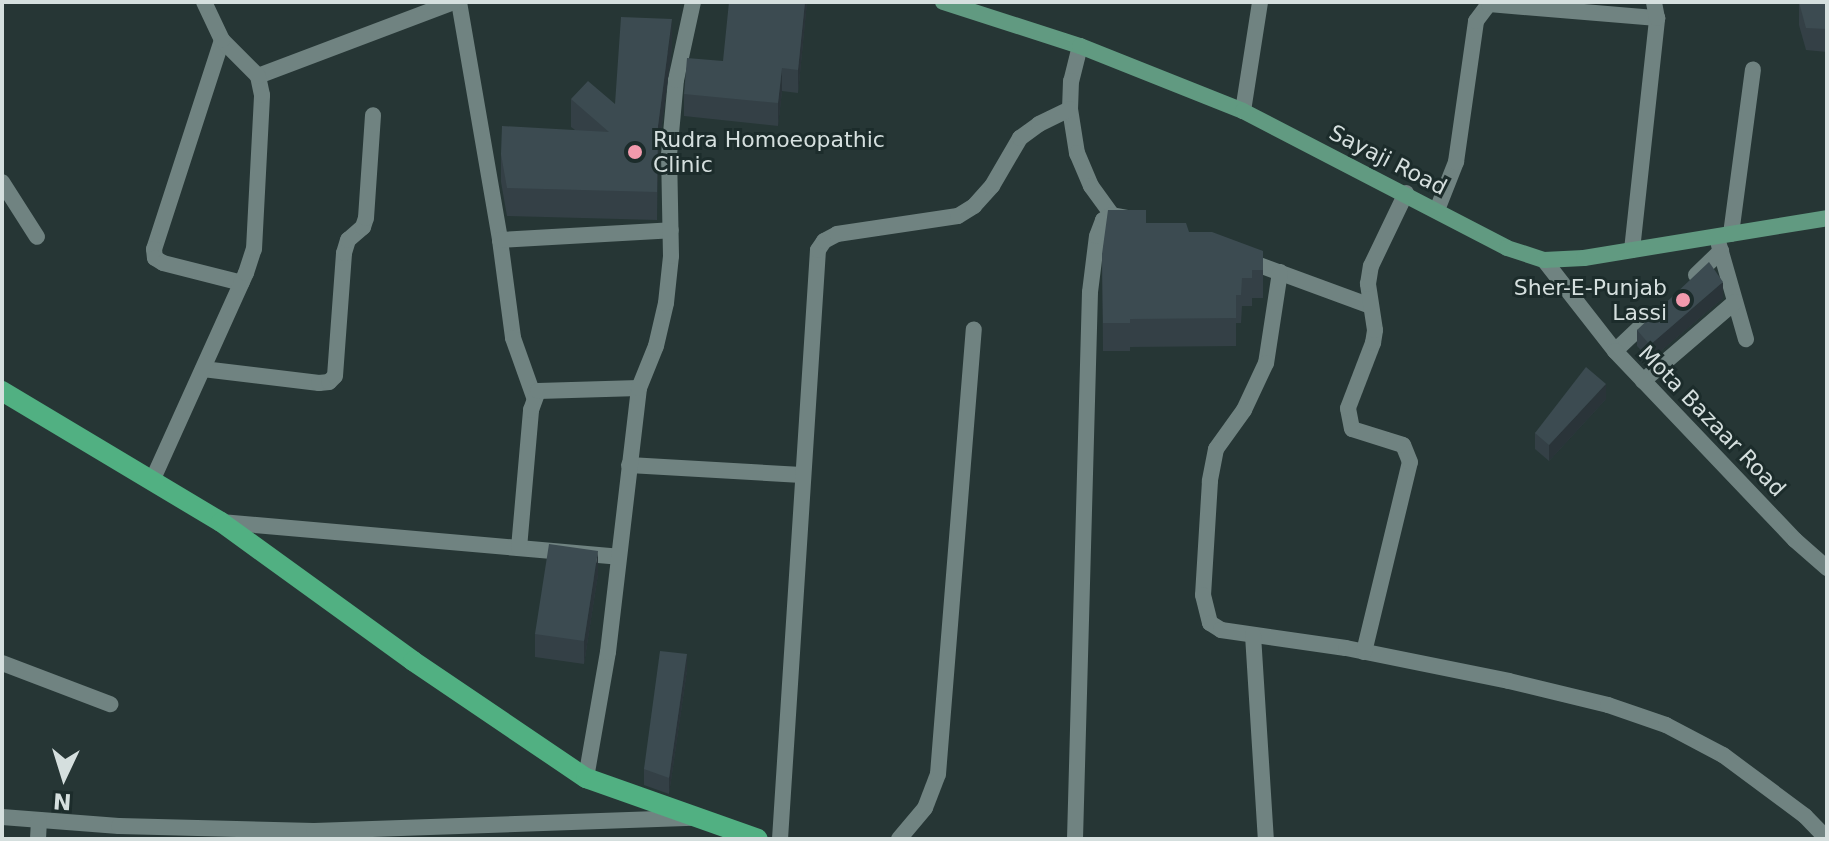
<!DOCTYPE html>
<html>
<head>
<meta charset="utf-8">
<style>
	body { margin:0 }
	#map { position:relative; width:1829px; height:841px; overflow:hidden; background:#263635; font-family:"DejaVu Sans",sans-serif }
	div>[style] { position:absolute }
	.minor>* { height:16px; margin:-8px; padding:0 8px; transform-origin:8px; border-radius:8px; background:#708381 }
	.tertiary>* { height:16px; margin:-8px; padding:0 8px; transform-origin:8px; border-radius:8px; background:#708381 }
	.secondary>* { height:16px; margin:-8px; padding:0 8px; transform-origin:8px; border-radius:8px; background:#619a81 }
	.primary>* { height:20px; margin:-10px; padding:0 10px; transform-origin:10px; border-radius:10px; background:#51b082 }
	.wall>* { inset:0; background:#344046 }
	.shaded-wall>* { inset:0; background:#2a3439 }
	.building>* { inset:0; background:#3c4b51 }
	.dots>* { width:22px; height:22px; translate:-50% -50%; box-sizing:border-box; border:4px solid #1c2c2b; border-radius:50% }
	span { translate:-50% -50%; white-space:nowrap; text-align:center; line-height:1.15; -webkit-text-stroke:6px #1c2c2b; paint-order:stroke }
	.poi-label { font-size:22px; color:#d5dfde }
	.left { translate:0 -50%; text-align:left }
	.right { translate:-100% -50%; text-align:right }
	.street-label { font-size:22px; color:#d5dfde }
	.frame { position:absolute; inset:0; border:4px solid #d5dfde; pointer-events:none }
	.north { position:absolute; left:24px; top:737px; width:80px; height:80px; -webkit-text-stroke:6px #1c2c2b; paint-order:stroke; rotate:184deg; font-size:22px; font-weight:700; line-height:32px; text-align:center; color:#d5dfde }
	.north::after { content:''; display:block; margin:auto; width:28px; height:36px; background:#d5dfde; clip-path:polygon(50% 0,100% 100%,50% 72%,0 100%) }
</style>
</head>
<body>
<div id="map">
	<div class="minor">
		<div style="left:459px;top:2px;width:242px;rotate:80.2deg"></div>
		<div style="left:500px;top:240px;width:99px;rotate:82.4deg"></div>
		<div style="left:513px;top:338px;width:63px;rotate:70.4deg"></div>
		<div style="left:222px;top:40px;width:220px;rotate:108deg"></div>
		<div style="left:154px;top:249px;width:9px;rotate:84deg"></div>
		<div style="left:155px;top:258px;width:9px;rotate:32deg"></div>
		<div style="left:163px;top:263px;width:81px;rotate:14.2deg"></div>
		<div style="left:1080px;top:46px;width:36px;rotate:104deg"></div>
		<div style="left:1071px;top:81px;width:28px;rotate:92deg"></div>
		<div style="left:1070px;top:109px;width:45px;rotate:81deg"></div>
		<div style="left:1077px;top:153px;width:36px;rotate:67deg"></div>
		<div style="left:1091px;top:186px;width:36px;rotate:54deg"></div>
		<div style="left:258px;top:76px;width:210px;rotate:-20.7deg"></div>
		<div style="left:2px;top:182px;width:65px;rotate:57.5deg"></div>
		<div style="left:1437px;top:210px;width:52px;rotate:-68.4deg"></div>
		<div style="left:1456px;top:162px;width:142px;rotate:-81.9deg"></div>
		<div style="left:1476px;top:21px;width:21px;rotate:-53deg"></div>
		<div style="left:1489px;top:4px;width:169px;rotate:4.8deg"></div>
		<div style="left:1731px;top:234px;width:166px;rotate:-82.4deg"></div>
		<div style="left:500px;top:240px;width:171px;rotate:-3.3deg"></div>
		<div style="left:1719px;top:245px;width:98px;rotate:74deg"></div>
		<div style="left:1632px;top:250px;width:233px;rotate:-83.8deg"></div>
		<div style="left:1657px;top:18px;width:16px;rotate:-101deg"></div>
		<div style="left:1243px;top:259px;width:136px;rotate:20.2deg"></div>
		<div style="left:1280px;top:272px;width:92px;rotate:98.7deg"></div>
		<div style="left:1266px;top:363px;width:52px;rotate:115.1deg"></div>
		<div style="left:1244px;top:410px;width:48px;rotate:125.7deg"></div>
		<div style="left:1216px;top:449px;width:33px;rotate:101deg"></div>
		<div style="left:1210px;top:481px;width:114px;rotate:93.5deg"></div>
		<div style="left:1203px;top:595px;width:29px;rotate:76deg"></div>
		<div style="left:1210px;top:623px;width:13px;rotate:32deg"></div>
		<div style="left:1221px;top:630px;width:126px;rotate:8.2deg"></div>
		<div style="left:1346px;top:648px;width:166px;rotate:11.4deg"></div>
		<div style="left:1509px;top:681px;width:102px;rotate:13.6deg"></div>
		<div style="left:1608px;top:705px;width:61px;rotate:19deg"></div>
		<div style="left:1666px;top:725px;width:64px;rotate:27.8deg"></div>
		<div style="left:1723px;top:755px;width:102px;rotate:36.6deg"></div>
		<div style="left:1805px;top:816px;width:32px;rotate:46deg"></div>
		<div style="left:1696px;top:275px;width:35px;rotate:-44deg"></div>
		<div style="left:1615px;top:351px;width:52px;rotate:-43.5deg"></div>
		<div style="left:203px;top:369px;width:117px;rotate:6.9deg"></div>
		<div style="left:319px;top:383px;width:10px;rotate:-6deg"></div>
		<div style="left:329px;top:382px;width:8px;rotate:-45deg"></div>
		<div style="left:335px;top:376px;width:123px;rotate:-85.8deg"></div>
		<div style="left:344px;top:253px;width:14px;rotate:-73deg"></div>
		<div style="left:348px;top:240px;width:20px;rotate:-41deg"></div>
		<div style="left:363px;top:227px;width:9px;rotate:-72deg"></div>
		<div style="left:366px;top:218px;width:103px;rotate:-86.1deg"></div>
		<div style="left:1643px;top:381px;width:121px;rotate:-40.7deg"></div>
		<div style="left:629px;top:465px;width:173px;rotate:3.3deg"></div>
		<div style="left:152px;top:481px;width:228px;rotate:-65.7deg"></div>
		<div style="left:246px;top:273px;width:25px;rotate:-72deg"></div>
		<div style="left:254px;top:249px;width:154px;rotate:-87deg"></div>
		<div style="left:262px;top:95px;width:19px;rotate:-102deg"></div>
		<div style="left:258px;top:76px;width:51px;rotate:-135deg"></div>
		<div style="left:222px;top:40px;width:42px;rotate:-115.3deg"></div>
		<div style="left:221px;top:522px;width:399px;rotate:5deg"></div>
		<div style="left:519px;top:548px;width:139px;rotate:-85deg"></div>
		<div style="left:531px;top:410px;width:20px;rotate:-70deg"></div>
		<div style="left:538px;top:391px;width:101px;rotate:-1.7deg"></div>
		<div style="left:1253px;top:635px;width:204px;rotate:86.4deg"></div>
		<div style="left:1364px;top:652px;width:195px;rotate:-76.4deg"></div>
		<div style="left:1410px;top:462px;width:18px;rotate:-112deg"></div>
		<div style="left:1403px;top:445px;width:53px;rotate:-162.6deg"></div>
		<div style="left:1352px;top:429px;width:21px;rotate:-101deg"></div>
		<div style="left:1348px;top:408px;width:70px;rotate:-69deg"></div>
		<div style="left:1373px;top:343px;width:13px;rotate:-81deg"></div>
		<div style="left:1375px;top:330px;width:47px;rotate:-98.7deg"></div>
		<div style="left:1368px;top:284px;width:18px;rotate:-81deg"></div>
		<div style="left:1371px;top:266px;width:81px;rotate:-64.4deg"></div>
		<div style="left:2px;top:663px;width:116px;rotate:20.8deg"></div>
		<div style="left:586px;top:778px;width:128px;rotate:-80.1deg"></div>
		<div style="left:608px;top:652px;width:266px;rotate:-83.3deg"></div>
		<div style="left:639px;top:388px;width:45px;rotate:-68deg"></div>
		<div style="left:656px;top:346px;width:44px;rotate:-76.9deg"></div>
		<div style="left:666px;top:303px;width:47px;rotate:-83.9deg"></div>
		<div style="left:671px;top:256px;width:101px;rotate:-91.1deg"></div>
		<div style="left:669px;top:155px;width:75px;rotate:-84.7deg"></div>
		<div style="left:676px;top:80px;width:80px;rotate:-77.7deg"></div>
		<div style="left:2px;top:817px;width:117px;rotate:4.4deg"></div>
		<div style="left:119px;top:826px;width:195px;rotate:1.5deg"></div>
		<div style="left:314px;top:831px;width:379px;rotate:-2deg"></div>
		<div style="left:38px;top:839px;width:19px;rotate:-87deg"></div>
		<div style="left:780px;top:839px;width:590px;rotate:-86.31deg"></div>
		<div style="left:818px;top:250px;width:11px;rotate:-56deg"></div>
		<div style="left:824px;top:241px;width:15px;rotate:-28deg"></div>
		<div style="left:837px;top:234px;width:122px;rotate:-8.5deg"></div>
		<div style="left:958px;top:216px;width:19px;rotate:-32deg"></div>
		<div style="left:974px;top:206px;width:27px;rotate:-48deg"></div>
		<div style="left:992px;top:186px;width:56px;rotate:-59.7deg"></div>
		<div style="left:1020px;top:138px;width:24px;rotate:-36deg"></div>
		<div style="left:1039px;top:124px;width:34px;rotate:-26deg"></div>
		<div style="left:899px;top:839px;width:40px;rotate:-50deg"></div>
		<div style="left:925px;top:808px;width:36px;rotate:-69deg"></div>
		<div style="left:938px;top:774px;width:446px;rotate:-85.4deg"></div>
		<div style="left:1075px;top:839px;width:547px;rotate:-88.43deg"></div>
		<div style="left:1090px;top:292px;width:56px;rotate:-82.9deg"></div>
		<div style="left:1097px;top:236px;width:17px;rotate:-69deg"></div>
		<div style="left:1103px;top:220px;width:10px;rotate:-29deg"></div>
		<div style="left:1112px;top:215px;width:15px;rotate:11deg"></div>
	</div>
	<div class="tertiary">
		<div style="left:1243px;top:111px;width:110px;rotate:-81.1deg"></div>
		<div style="left:1544px;top:260px;width:115px;rotate:52deg"></div>
		<div style="left:1615px;top:351px;width:261px;rotate:46.4deg"></div>
		<div style="left:1795px;top:540px;width:43px;rotate:41.2deg"></div>
	</div>
	<div class="secondary">
		<div style="left:943px;top:2px;width:144px;rotate:17.8deg"></div>
		<div style="left:1080px;top:46px;width:175px;rotate:21.7deg"></div>
		<div style="left:1243px;top:111px;width:297px;rotate:27.4deg"></div>
		<div style="left:1507px;top:248px;width:39px;rotate:18deg"></div>
		<div style="left:1544px;top:260px;width:40px;rotate:-2.9deg"></div>
		<div style="left:1584px;top:258px;width:246px;rotate:-9.3deg"></div>
	</div>
	<div class="primary">
		<div style="left:2px;top:391px;width:255px;rotate:30.9deg"></div>
		<div style="left:221px;top:522px;width:237px;rotate:35.9deg"></div>
		<div style="left:413px;top:661px;width:209px;rotate:34.1deg"></div>
		<div style="left:586px;top:778px;width:182px;rotate:19.5deg"></div>
	</div>
	<div class="wall">
		<div style="clip-path:polygon(807px 2px,798px 93px,782px 91px,778px 126px,684px 116px,684px 94px,723px 61px)"></div>
		<div style="clip-path:polygon(1799px 2px,1827px 2px,1827px 52px,1806px 50px,1799px 25px)"></div>
		<div style="clip-path:polygon(672px 48px,658px 154px,657px 220px,507px 216px,501px 182px,501px 154px,575px 130px,571px 127px,571px 99px,615px 104px)"></div>
		<div style="clip-path:polygon(1146px 223px,1263px 251px,1263px 298px,1252px 298px,1252px 306px,1242px 306px,1241px 323px,1236px 323px,1236px 346px,1130px 347px,1130px 351px,1103px 351px,1102px 254px)"></div>
		<div style="clip-path:polygon(1723px 298px,1650px 360px,1637px 346px,1637px 330px)"></div>
		<div style="clip-path:polygon(1606px 399px,1549px 461px,1535px 449px,1535px 433px)"></div>
		<div style="clip-path:polygon(598px 574px,584px 664px,535px 657px,535px 634px)"></div>
		<div style="clip-path:polygon(687px 670px,669px 794px,644px 785px,644px 769px)"></div>
	</div>
	<div class="shaded-wall">
		<div style="clip-path:polygon(805px 2px,807px 2px,798px 93px,798px 70px)"></div>
		<div style="clip-path:polygon(672px 19px,672px 48px,658px 154px,657px 220px,658px 126px)"></div>
		<div style="clip-path:polygon(782px 68px,782px 91px,778px 126px,778px 103px)"></div>
		<div style="clip-path:polygon(1723px 282px,1723px 298px,1650px 360px,1650px 345px)"></div>
		<div style="clip-path:polygon(1606px 384px,1606px 399px,1549px 461px,1549px 445px)"></div>
		<div style="clip-path:polygon(598px 551px,598px 574px,584px 664px,584px 641px)"></div>
		<div style="clip-path:polygon(687px 654px,687px 670px,669px 794px,669px 778px)"></div>
	</div>
	<div class="building">
		<div style="clip-path:polygon(729px 2px,805px 2px,798px 70px,782px 68px,778px 103px,684px 94px,687px 58px,723px 61px)"></div>
		<div style="clip-path:polygon(1799px 2px,1827px 2px,1827px 29px,1806px 28px)"></div>
		<div style="clip-path:polygon(621px 17px,672px 19px,658px 126px,657px 192px,507px 188px,501px 154px,502px 126px,609px 132px,571px 99px,588px 81px,615px 104px)"></div>
		<div style="clip-path:polygon(1108px 210px,1146px 210px,1146px 223px,1186px 223px,1189px 232px,1212px 232px,1263px 251px,1263px 270px,1252px 270px,1252px 278px,1242px 278px,1241px 295px,1236px 295px,1236px 318px,1130px 319px,1130px 323px,1103px 323px,1102px 254px)"></div>
		<div style="clip-path:polygon(1709px 262px,1723px 282px,1650px 345px,1637px 330px)"></div>
		<div style="clip-path:polygon(1586px 367px,1606px 384px,1549px 445px,1535px 433px)"></div>
		<div style="clip-path:polygon(549px 544px,598px 551px,584px 641px,535px 634px)"></div>
		<div style="clip-path:polygon(660px 651px,687px 654px,669px 778px,644px 769px)"></div>
	</div>
	<div class="dots">
		<div style="left:635px;top:152px;background:#f29aad"></div>
		<div style="left:1683px;top:300px;background:#f29aad"></div>
	</div>
	<div class="poi-label">
		<span class="left" style="left:653px;top:152px">Rudra Homoeopathic<br>Clinic</span>
		<span class="right" style="left:1667px;top:300px">Sher-E-Punjab<br>Lassi</span>
	</div>
	<div class="street-label">
		<span style="left:1388px;top:160px;rotate:27deg">Sayaji Road</span>
		<span style="left:1712px;top:421px;rotate:46deg">Mota Bazaar Road</span>
	</div>
	<div class="frame"></div>
	<div class="north">N</div>
</div>
</body>
</html>
